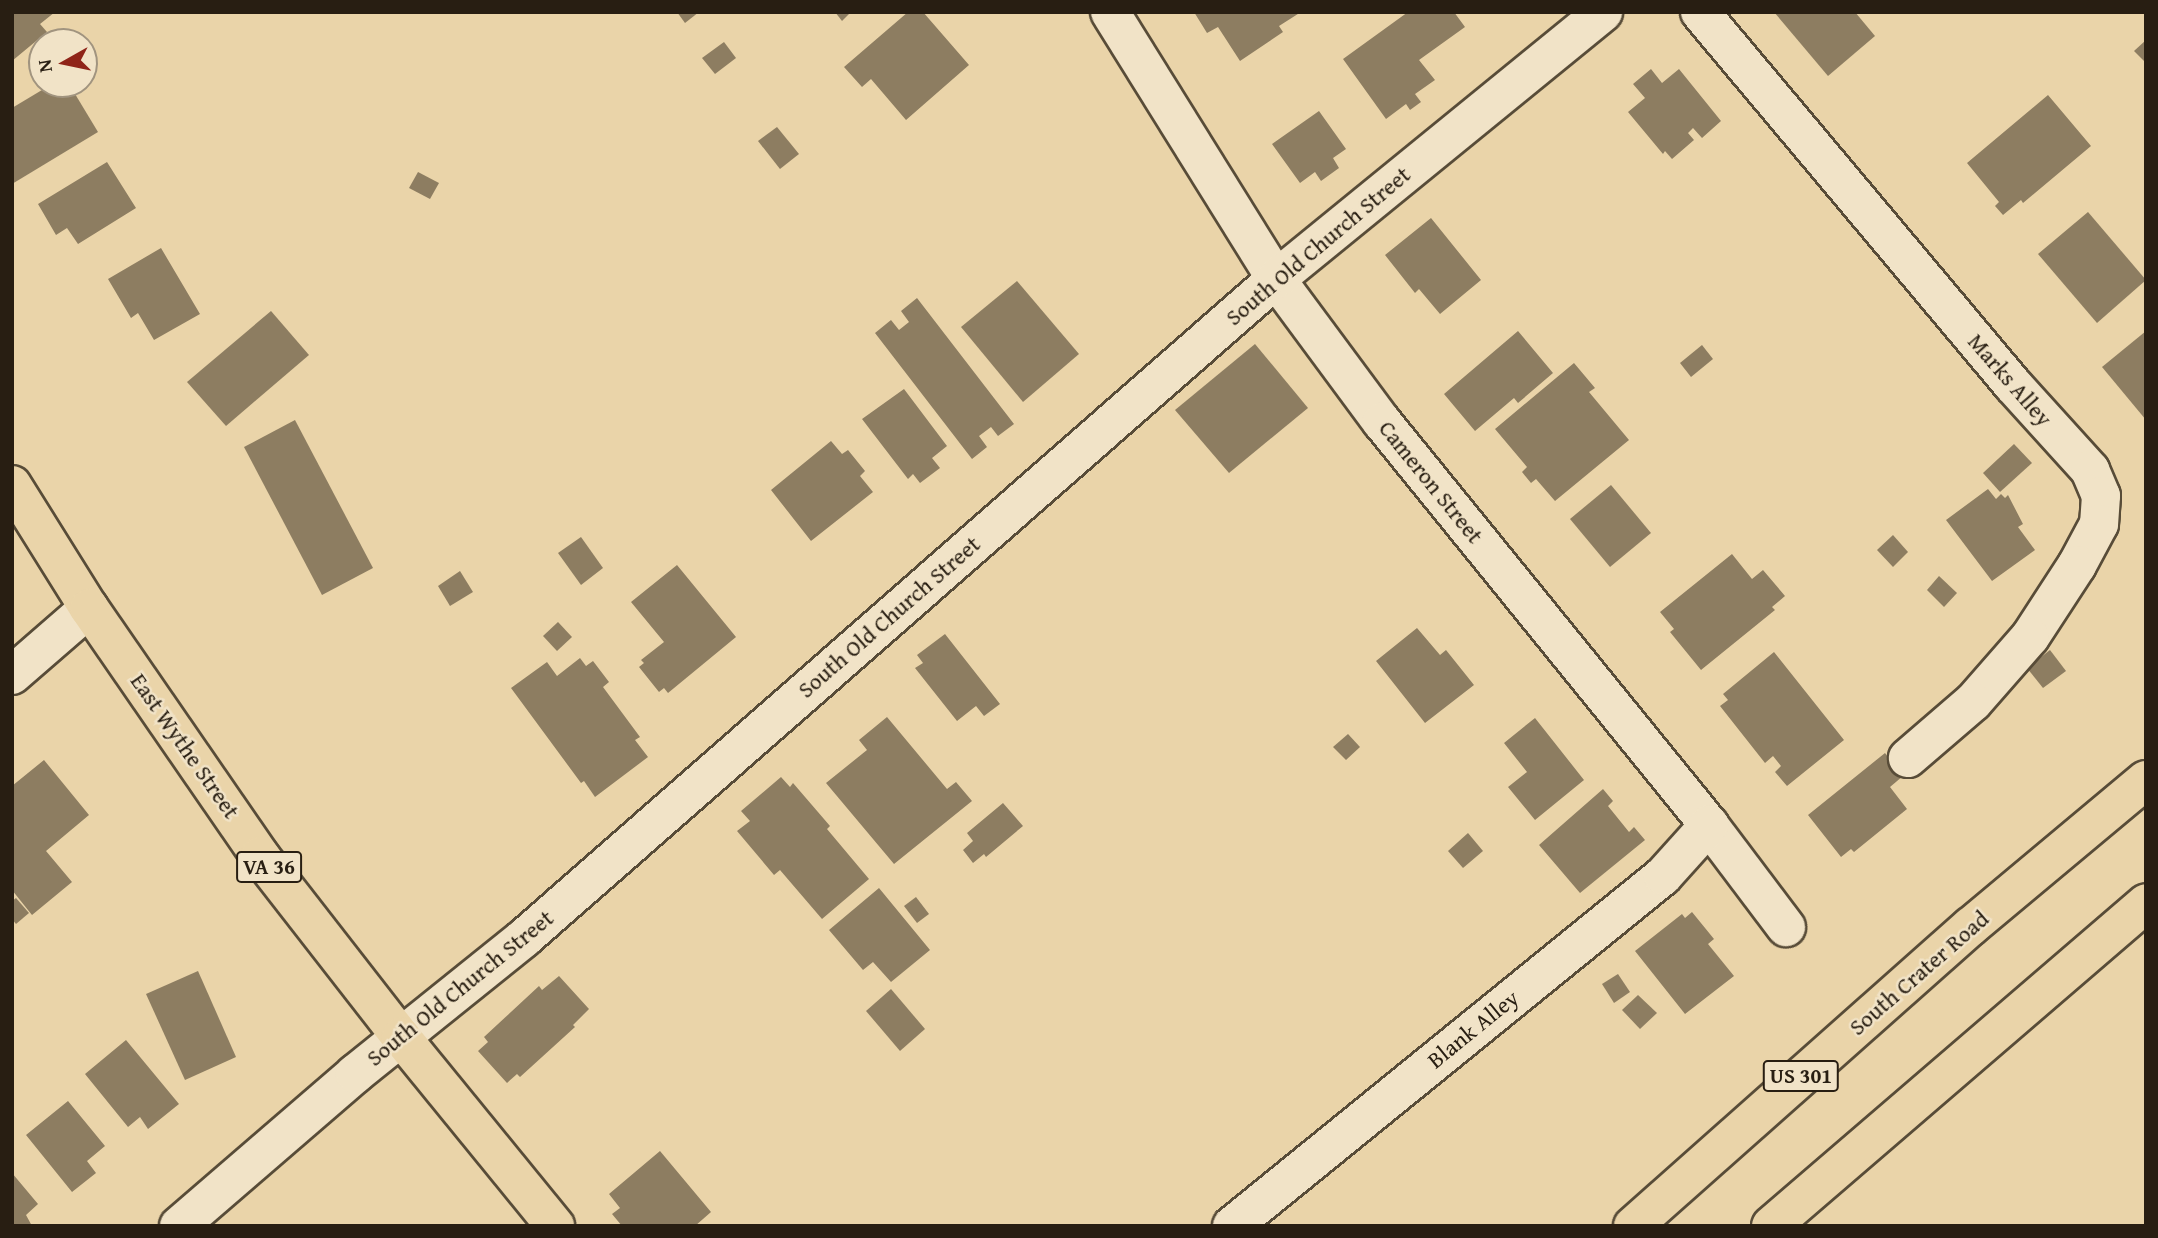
<!DOCTYPE html>
<html>
<head>
<meta charset="utf-8">
<style>
	body { margin:0 }
	#map { position:relative; width:2158px; height:1238px; overflow:hidden; background:#ead4a9; font-family:"Gentium Book Plus",serif }
	div>[style] { position:absolute }
	.building>* { inset:0; background:#8d7d61 }
	.roads { filter:drop-shadow(2px 0 #584c38) drop-shadow(-2px 0 #584c38) drop-shadow(0 2px #584c38) drop-shadow(0 -2px #584c38) }
	.minor>* { height:38px; margin:-19px; padding:0 19px; transform-origin:19px; border-radius:19px; background:#f1e3c7 }
	.major>* { height:38px; margin:-19px; padding:0 19px; transform-origin:19px; border-radius:19px; background:#ead4a9 }
	.highway>* { height:38px; margin:-19px; padding:0 19px; transform-origin:19px; border-radius:19px; background:#ead4a9 }
	span { translate:-50% -50%; white-space:nowrap; text-align:center; line-height:1.15; -webkit-text-stroke:5px #f1e3c7; paint-order:stroke }
	.shield-label span { padding:2px 5px; background:#f1e3c7; border:2px solid; border-radius:5px; -webkit-text-stroke-width:0 }
	.shield-label { font-size:21px; color:#281e12; font-weight:700 }
	.street-label { font-size:23px; color:#281e12 }
	.frame { position:absolute; inset:0; border:14px solid #281e12; pointer-events:none }
	.north { position:absolute; left:28px; top:28px; width:70px; height:70px; box-sizing:border-box; background:#f1e3c7; border:2px solid #a1947f; border-radius:50%; rotate:261deg; font-size:19px; font-weight:700; line-height:28px; text-align:center; color:#281e12 }
	.north::after { content:''; display:block; margin:auto; width:24px; height:32px; background:#8f2418; clip-path:polygon(50% 0,100% 100%,50% 72%,0 100%) }
</style>
</head>
<body>
<div id="map">
	<div class="building">
		<div style="clip-path:polygon(12px 12px,55px 12px,40px 24px,47px 32px,12px 61px)"></div>
		<div style="clip-path:polygon(677px 12px,699px 12px,685px 23px)"></div>
		<div style="clip-path:polygon(835px 12px,851px 12px,842px 21px)"></div>
		<div style="clip-path:polygon(908px 12px,923px 12px,969px 65px,906px 120px,871px 79px,862px 87px,844px 67px)"></div>
		<div style="clip-path:polygon(1194px 12px,1301px 12px,1279px 26px,1283px 32px,1240px 61px,1218px 27px,1207px 33px)"></div>
		<div style="clip-path:polygon(1408px 12px,1454px 12px,1465px 27px,1419px 60px,1435px 80px,1415px 94px,1421px 102px,1410px 110px,1406px 104px,1386px 119px,1343px 59px)"></div>
		<div style="clip-path:polygon(1774px 12px,1855px 12px,1875px 36px,1828px 76px)"></div>
		<div style="clip-path:polygon(2146px 40px,2146px 63px,2134px 51px)"></div>
		<div style="clip-path:polygon(724px 42px,736px 58px,715px 74px,702px 58px)"></div>
		<div style="clip-path:polygon(1651px 69px,1662px 83px,1679px 69px,1721px 121px,1702px 138px,1693px 128px,1688px 133px,1694px 140px,1672px 159px,1665px 151px,1663px 154px,1628px 112px,1645px 98px,1633px 84px)"></div>
		<div style="clip-path:polygon(52px 84px,69px 84px,98px 132px,12px 184px,12px 108px)"></div>
		<div style="clip-path:polygon(2048px 95px,2091px 146px,2023px 203px,2021px 200px,2003px 215px,1995px 206px,1999px 202px,1967px 163px)"></div>
		<div style="clip-path:polygon(1319px 111px,1346px 149px,1333px 158px,1339px 168px,1321px 181px,1315px 172px,1300px 183px,1272px 144px)"></div>
		<div style="clip-path:polygon(777px 127px,799px 154px,780px 169px,758px 141px)"></div>
		<div style="clip-path:polygon(107px 162px,136px 208px,78px 244px,67px 228px,56px 235px,38px 204px)"></div>
		<div style="clip-path:polygon(418px 172px,439px 183px,430px 199px,409px 188px)"></div>
		<div style="clip-path:polygon(2088px 212px,2146px 280px,2097px 323px,2038px 254px)"></div>
		<div style="clip-path:polygon(1431px 218px,1481px 280px,1440px 314px,1419px 289px,1415px 293px,1385px 255px)"></div>
		<div style="clip-path:polygon(161px 248px,200px 314px,154px 340px,138px 313px,131px 318px,108px 279px)"></div>
		<div style="clip-path:polygon(1017px 281px,1079px 354px,1023px 402px,961px 327px)"></div>
		<div style="clip-path:polygon(917px 298px,1014px 424px,998px 436px,991px 427px,979px 436px,987px 447px,972px 459px,875px 333px,891px 320px,899px 330px,909px 322px,901px 311px)"></div>
		<div style="clip-path:polygon(271px 311px,309px 355px,226px 426px,187px 382px)"></div>
		<div style="clip-path:polygon(1518px 331px,1553px 373px,1518px 403px,1514px 398px,1475px 431px,1444px 394px)"></div>
		<div style="clip-path:polygon(2146px 331px,2146px 420px,2102px 367px)"></div>
		<div style="clip-path:polygon(1255px 344px,1308px 408px,1229px 473px,1175px 410px)"></div>
		<div style="clip-path:polygon(1702px 345px,1713px 359px,1691px 377px,1680px 363px)"></div>
		<div style="clip-path:polygon(1574px 363px,1595px 388px,1589px 392px,1629px 440px,1555px 501px,1536px 479px,1531px 483px,1522px 472px,1527px 467px,1495px 429px)"></div>
		<div style="clip-path:polygon(904px 389px,947px 446px,932px 458px,940px 468px,920px 483px,913px 474px,908px 479px,862px 419px)"></div>
		<div style="clip-path:polygon(295px 420px,373px 568px,322px 595px,244px 447px)"></div>
		<div style="clip-path:polygon(831px 441px,842px 454px,848px 450px,865px 471px,860px 476px,873px 492px,811px 541px,771px 490px)"></div>
		<div style="clip-path:polygon(2014px 444px,2032px 463px,2000px 492px,1983px 473px)"></div>
		<div style="clip-path:polygon(1611px 485px,1651px 533px,1610px 567px,1570px 519px)"></div>
		<div style="clip-path:polygon(1988px 489px,1996px 499px,2001px 494px,2005px 498px,2008px 495px,2023px 524px,2018px 527px,2035px 550px,1992px 581px,1946px 520px)"></div>
		<div style="clip-path:polygon(1893px 535px,1908px 552px,1893px 567px,1877px 550px)"></div>
		<div style="clip-path:polygon(581px 537px,603px 568px,581px 585px,558px 553px)"></div>
		<div style="clip-path:polygon(1732px 554px,1752px 579px,1763px 570px,1785px 596px,1772px 607px,1775px 610px,1701px 670px,1670px 632px,1674px 629px,1660px 612px)"></div>
		<div style="clip-path:polygon(677px 565px,736px 637px,668px 693px,664px 688px,659px 692px,639px 667px,644px 663px,641px 660px,664px 642px,631px 602px)"></div>
		<div style="clip-path:polygon(460px 571px,473px 592px,450px 606px,438px 586px)"></div>
		<div style="clip-path:polygon(1939px 576px,1957px 593px,1944px 607px,1927px 590px)"></div>
		<div style="clip-path:polygon(558px 622px,572px 637px,557px 651px,543px 636px)"></div>
		<div style="clip-path:polygon(1417px 628px,1440px 655px,1446px 650px,1474px 685px,1425px 723px,1376px 661px)"></div>
		<div style="clip-path:polygon(945px 634px,1000px 704px,984px 716px,976px 706px,957px 721px,915px 668px,923px 663px,917px 655px)"></div>
		<div style="clip-path:polygon(2050px 650px,2066px 671px,2043px 688px,2027px 668px)"></div>
		<div style="clip-path:polygon(1774px 652px,1844px 740px,1787px 786px,1775px 772px,1781px 766px,1773px 756px,1765px 763px,1720px 706px,1728px 700px,1723px 694px)"></div>
		<div style="clip-path:polygon(580px 658px,586px 666px,593px 661px,609px 682px,603px 687px,640px 737px,635px 740px,648px 757px,595px 797px,584px 781px,581px 783px,511px 688px,547px 662px,557px 676px)"></div>
		<div style="clip-path:polygon(887px 717px,947px 789px,956px 782px,972px 801px,894px 864px,826px 783px,867px 750px,859px 740px)"></div>
		<div style="clip-path:polygon(1535px 718px,1584px 780px,1535px 820px,1508px 787px,1527px 772px,1504px 743px)"></div>
		<div style="clip-path:polygon(1348px 734px,1360px 747px,1346px 760px,1333px 747px)"></div>
		<div style="clip-path:polygon(1885px 753px,1903px 776px,1890px 787px,1907px 809px,1854px 852px,1851px 849px,1841px 857px,1808px 815px)"></div>
		<div style="clip-path:polygon(44px 760px,89px 815px,46px 851px,72px 882px,32px 915px,12px 890px,12px 786px)"></div>
		<div style="clip-path:polygon(781px 777px,790px 787px,793px 783px,830px 826px,827px 829px,869px 879px,822px 919px,780px 870px,774px 875px,737px 831px,750px 821px,741px 811px)"></div>
		<div style="clip-path:polygon(1603px 789px,1613px 801px,1608px 806px,1629px 832px,1634px 827px,1645px 840px,1580px 893px,1539px 845px)"></div>
		<div style="clip-path:polygon(1003px 803px,1023px 826px,986px 857px,984px 854px,973px 863px,963px 850px,973px 841px,967px 833px)"></div>
		<div style="clip-path:polygon(1468px 833px,1483px 851px,1463px 868px,1448px 851px)"></div>
		<div style="clip-path:polygon(879px 888px,930px 950px,891px 982px,873px 962px,863px 970px,829px 930px)"></div>
		<div style="clip-path:polygon(916px 897px,929px 914px,917px 923px,904px 906px)"></div>
		<div style="clip-path:polygon(16px 898px,29px 913px,16px 924px,12px 919px,12px 901px)"></div>
		<div style="clip-path:polygon(1692px 912px,1714px 939px,1708px 944px,1734px 976px,1685px 1014px,1635px 951px,1682px 914px,1685px 918px)"></div>
		<div style="clip-path:polygon(198px 971px,236px 1057px,185px 1080px,146px 994px)"></div>
		<div style="clip-path:polygon(1618px 974px,1630px 992px,1614px 1003px,1602px 984px)"></div>
		<div style="clip-path:polygon(559px 976px,589px 1009px,573px 1025px,575px 1027px,520px 1077px,517px 1074px,507px 1083px,478px 1051px,488px 1042px,484px 1037px,539px 986px,542px 990px)"></div>
		<div style="clip-path:polygon(891px 989px,925px 1029px,900px 1051px,866px 1011px)"></div>
		<div style="clip-path:polygon(1638px 995px,1657px 1013px,1640px 1029px,1622px 1010px)"></div>
		<div style="clip-path:polygon(126px 1040px,179px 1104px,148px 1129px,140px 1117px,128px 1127px,85px 1074px)"></div>
		<div style="clip-path:polygon(68px 1101px,105px 1146px,87px 1161px,96px 1173px,72px 1192px,26px 1135px)"></div>
		<div style="clip-path:polygon(660px 1151px,711px 1212px,695px 1226px,622px 1226px,612px 1214px,620px 1208px,609px 1194px)"></div>
		<div style="clip-path:polygon(12px 1173px,38px 1204px,26px 1215px,32px 1226px,12px 1226px)"></div>
	</div>
	<div class="roads">
		<div class="minor">
			<div style="left:1110px;top:12px;width:314px;rotate:58.1deg"></div>
			<div style="left:1276px;top:279px;width:178px;rotate:53.5deg"></div>
			<div style="left:1382px;top:422px;width:519px;rotate:50.94deg"></div>
			<div style="left:1709px;top:825px;width:128px;rotate:53deg"></div>
			<div style="left:1700px;top:12px;width:487px;rotate:50deg"></div>
			<div style="left:2013px;top:385px;width:115px;rotate:47.8deg"></div>
			<div style="left:2090px;top:470px;width:28px;rotate:67deg"></div>
			<div style="left:2101px;top:496px;width:28px;rotate:94deg"></div>
			<div style="left:2099px;top:524px;width:47px;rotate:118.2deg"></div>
			<div style="left:2077px;top:565px;width:86px;rotate:123.1deg"></div>
			<div style="left:2030px;top:637px;width:86px;rotate:131.2deg"></div>
			<div style="left:1973px;top:702px;width:86px;rotate:139.3deg"></div>
			<div style="left:12px;top:675px;width:102px;rotate:-41deg"></div>
			<div style="left:179px;top:1226px;width:233px;rotate:-40.8deg"></div>
			<div style="left:355px;top:1074px;width:217px;rotate:-38.8deg"></div>
			<div style="left:524px;top:938px;width:1000px;rotate:-41.23deg"></div>
			<div style="left:1276px;top:279px;width:422px;rotate:-39.2deg"></div>
			<div style="left:1232px;top:1226px;width:555px;rotate:-39.08deg"></div>
			<div style="left:1663px;top:876px;width:69px;rotate:-48deg"></div>
		</div>
		<div class="major">
			<div style="left:1633px;top:1226px;width:451px;rotate:-41.6deg"></div>
			<div style="left:1970px;top:927px;width:229px;rotate:-39.9deg"></div>
			<div style="left:1771px;top:1226px;width:495px;rotate:-40.7deg"></div>
		</div>
		<div class="highway">
			<div style="left:12px;top:485px;width:145px;rotate:58deg"></div>
			<div style="left:89px;top:608px;width:301px;rotate:55.4deg"></div>
			<div style="left:260px;top:856px;width:229px;rotate:52.1deg"></div>
			<div style="left:401px;top:1037px;width:244px;rotate:50.8deg"></div>
		</div>
	</div>
	<div class="shield-label">
		<span style="left:269px;top:867px">VA 36</span>
		<span style="left:1801px;top:1076px">US 301</span>
	</div>
	<div class="street-label">
		<span style="left:1318px;top:246px;rotate:-40deg">South Old Church Street</span>
		<span style="left:2010px;top:380px;rotate:49deg">Marks Alley</span>
		<span style="left:1431px;top:482px;rotate:51deg">Cameron Street</span>
		<span style="left:889px;top:617px;rotate:-41deg">South Old Church Street</span>
		<span style="left:185px;top:746px;rotate:55deg">East Wythe Street</span>
		<span style="left:1919px;top:973px;rotate:-41deg">South Crater Road</span>
		<span style="left:460px;top:988px;rotate:-39deg">South Old Church Street</span>
		<span style="left:1473px;top:1029px;rotate:-39deg">Blank Alley</span>
	</div>
	<div class="frame"></div>
	<div class="north">N</div>
</div>
</body>
</html>
